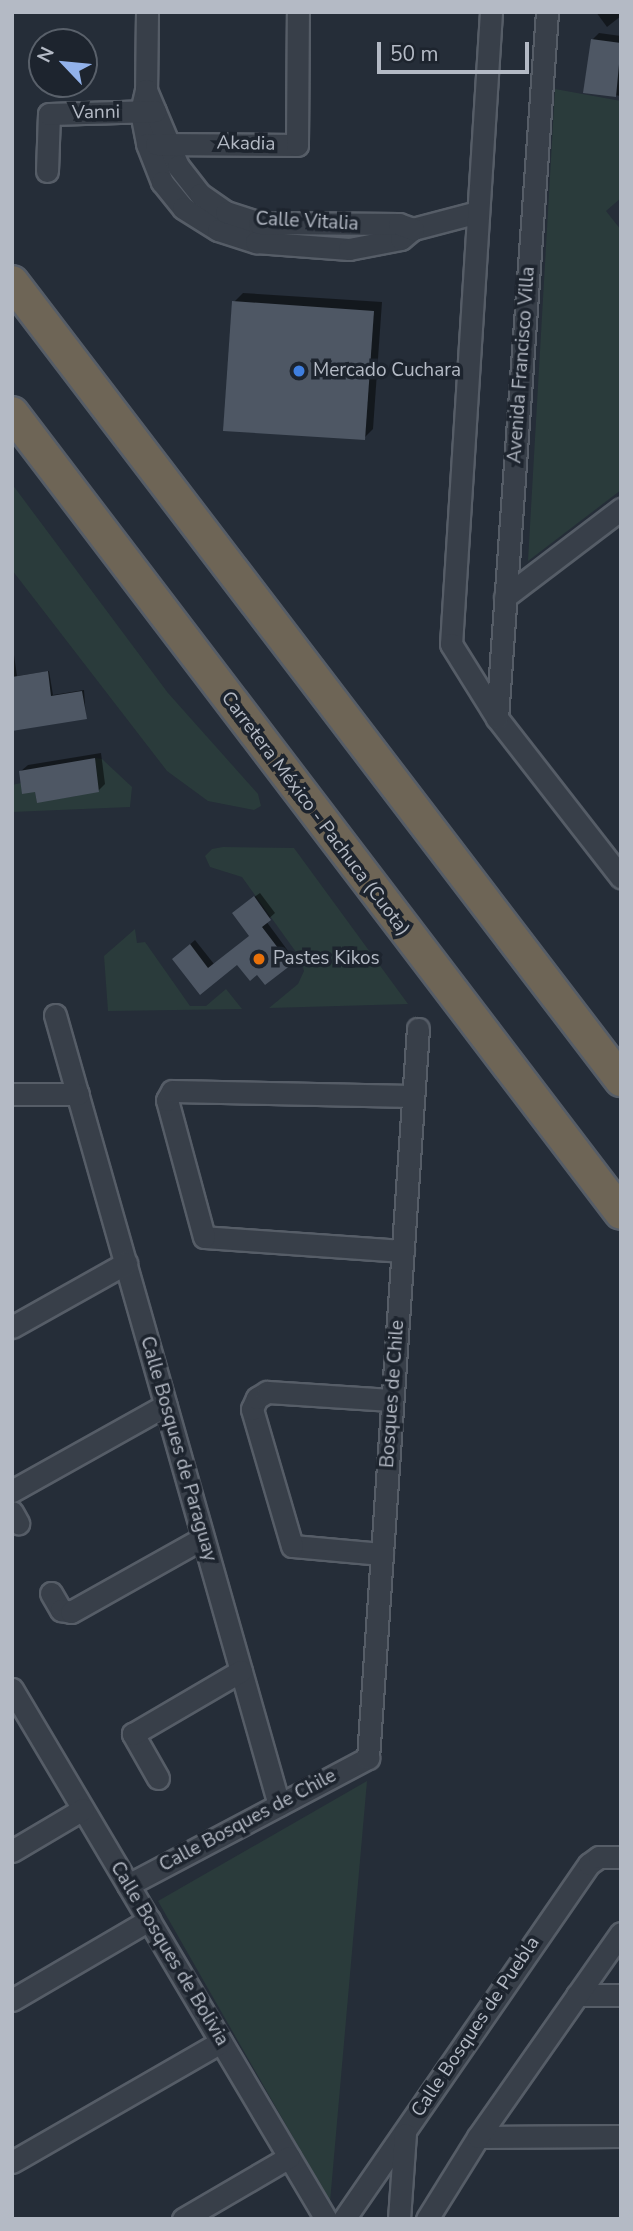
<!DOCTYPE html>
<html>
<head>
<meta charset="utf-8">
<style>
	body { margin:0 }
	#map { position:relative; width:633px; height:2231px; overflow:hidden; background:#252d38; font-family:"Nunito Sans",sans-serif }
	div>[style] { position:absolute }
	.green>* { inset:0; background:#2a3b3b }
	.shadow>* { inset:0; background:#0007 }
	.building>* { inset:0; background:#4e5764 }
	.roads { filter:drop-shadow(2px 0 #565d67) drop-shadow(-2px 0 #565d67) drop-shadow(0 2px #565d67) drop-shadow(0 -2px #565d67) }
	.minor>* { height:21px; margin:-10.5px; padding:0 10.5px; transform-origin:10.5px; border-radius:10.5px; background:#383f49 }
	.highway>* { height:32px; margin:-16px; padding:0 16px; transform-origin:16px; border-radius:16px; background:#6e6556 }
	.dots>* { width:19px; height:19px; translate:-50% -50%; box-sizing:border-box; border:4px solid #1d242e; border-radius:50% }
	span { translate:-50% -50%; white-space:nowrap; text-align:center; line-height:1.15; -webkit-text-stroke:7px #1d242e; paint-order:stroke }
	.street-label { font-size:19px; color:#b4bac5 }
	.poi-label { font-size:19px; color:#b4bac5 }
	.left { translate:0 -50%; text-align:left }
	.frame { position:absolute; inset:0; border:14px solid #b4bac5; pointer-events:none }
	.north { position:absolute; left:28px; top:28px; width:70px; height:70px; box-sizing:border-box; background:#1d242e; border:2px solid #59606a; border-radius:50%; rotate:296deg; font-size:19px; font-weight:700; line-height:28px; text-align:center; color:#b4bac5 }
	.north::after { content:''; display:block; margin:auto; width:24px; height:32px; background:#92b2eb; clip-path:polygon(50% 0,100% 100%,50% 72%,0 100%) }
	.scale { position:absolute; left:377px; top:42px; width:152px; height:32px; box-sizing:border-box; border:4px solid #b4bac5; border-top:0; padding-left:9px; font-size:21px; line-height:24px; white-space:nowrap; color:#b4bac5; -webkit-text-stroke:5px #1d242e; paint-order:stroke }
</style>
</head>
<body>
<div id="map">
	<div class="green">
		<div style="clip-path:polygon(555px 89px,621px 101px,621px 198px,606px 211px,621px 230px,621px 490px,528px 561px)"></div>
		<div style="clip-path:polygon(12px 484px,168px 693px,258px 794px,261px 806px,254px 810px,208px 801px,167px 771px,12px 570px)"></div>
		<div style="clip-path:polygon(95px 758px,102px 759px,132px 787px,130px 807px,12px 812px,12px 785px,21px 783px,35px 792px,37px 802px,76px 796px)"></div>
		<div style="clip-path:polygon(294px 848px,408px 1004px,269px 1008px,298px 984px,304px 971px,301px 959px,242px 877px,210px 867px,205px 856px,212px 849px,223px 847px)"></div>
		<div style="clip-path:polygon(135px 929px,137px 943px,145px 942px,190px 1006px,206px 1006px,226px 989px,242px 1009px,108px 1011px,104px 956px)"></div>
		<div style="clip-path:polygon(367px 1781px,330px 2202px,158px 1901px)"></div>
	</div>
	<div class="shadow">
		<div style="clip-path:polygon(596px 12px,621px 12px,621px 16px,607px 27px)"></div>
		<div style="clip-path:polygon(599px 33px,621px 36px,621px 96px,585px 91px,592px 40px)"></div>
		<div style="clip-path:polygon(243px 293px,382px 302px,373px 429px,364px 438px,234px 302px)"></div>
		<div style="clip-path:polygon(12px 641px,17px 676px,49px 671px,53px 695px,84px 690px,86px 718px,12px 729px)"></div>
		<div style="clip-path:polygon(101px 753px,105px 784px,98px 791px,21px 771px,28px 765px)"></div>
		<div style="clip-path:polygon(260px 893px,275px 913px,266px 921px,294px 959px,289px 964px,238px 962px,200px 992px,179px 954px,195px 940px,214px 964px,251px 936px,239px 908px)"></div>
	</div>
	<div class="building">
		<div style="clip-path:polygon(591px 39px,621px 43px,616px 97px,583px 93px)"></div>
		<div style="clip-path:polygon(232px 301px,374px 311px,365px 440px,223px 431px)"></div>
		<div style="clip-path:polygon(48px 671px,51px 696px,82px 691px,87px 719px,12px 731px,12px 677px)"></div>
		<div style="clip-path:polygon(95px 758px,99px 792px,37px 803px,35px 792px,22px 794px,19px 771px)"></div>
		<div style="clip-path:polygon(254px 896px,271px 920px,262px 927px,291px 965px,265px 985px,257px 975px,250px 981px,237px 965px,200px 995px,172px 959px,190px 944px,208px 968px,249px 936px,232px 913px)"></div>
	</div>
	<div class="roads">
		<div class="minor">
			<div style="left:147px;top:12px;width:78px;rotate:90.7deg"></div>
			<div style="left:146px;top:90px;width:23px;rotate:103deg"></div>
			<div style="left:141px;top:112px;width:33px;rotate:79deg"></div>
			<div style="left:147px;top:144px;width:41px;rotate:68.5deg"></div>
			<div style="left:162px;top:182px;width:33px;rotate:51deg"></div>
			<div style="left:183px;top:208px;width:41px;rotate:32.2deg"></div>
			<div style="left:218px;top:230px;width:40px;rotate:18deg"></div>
			<div style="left:256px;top:242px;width:93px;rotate:4.3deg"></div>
			<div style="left:349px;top:249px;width:53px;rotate:-10.9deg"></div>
			<div style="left:401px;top:239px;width:16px;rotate:-40deg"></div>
			<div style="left:413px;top:229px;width:67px;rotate:-14.7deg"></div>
			<div style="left:491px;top:12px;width:633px;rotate:93.62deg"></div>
			<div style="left:451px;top:644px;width:87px;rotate:58.1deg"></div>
			<div style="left:497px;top:718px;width:202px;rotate:52.1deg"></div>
			<div style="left:146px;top:90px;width:82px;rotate:67.2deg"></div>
			<div style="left:178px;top:166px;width:36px;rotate:52deg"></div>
			<div style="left:200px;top:194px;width:32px;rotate:35deg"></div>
			<div style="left:226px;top:212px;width:35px;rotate:18deg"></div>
			<div style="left:259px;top:223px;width:140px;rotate:0.4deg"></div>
			<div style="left:399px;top:224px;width:15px;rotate:20deg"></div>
			<div style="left:156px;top:144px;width:141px;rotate:0.4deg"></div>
			<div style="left:297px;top:145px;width:133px;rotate:-89.6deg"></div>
			<div style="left:47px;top:171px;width:57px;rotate:-88deg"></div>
			<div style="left:49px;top:114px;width:106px;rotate:-1.6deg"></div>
			<div style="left:505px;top:597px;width:146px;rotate:-37.2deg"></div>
			<div style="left:497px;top:718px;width:708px;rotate:-85.95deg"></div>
			<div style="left:55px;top:1015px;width:821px;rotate:74.17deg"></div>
			<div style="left:12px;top:1094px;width:66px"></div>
			<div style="left:403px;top:1251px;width:199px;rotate:-176deg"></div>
			<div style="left:204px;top:1237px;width:142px;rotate:-105.1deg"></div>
			<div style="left:167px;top:1100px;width:10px;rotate:-61deg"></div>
			<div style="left:172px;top:1091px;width:241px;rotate:1.2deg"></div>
			<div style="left:12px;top:1327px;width:131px;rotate:-29.3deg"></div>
			<div style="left:12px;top:1491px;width:176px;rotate:-29.2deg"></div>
			<div style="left:12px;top:1512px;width:13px;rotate:61deg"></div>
			<div style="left:382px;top:1554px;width:90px;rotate:-174.9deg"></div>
			<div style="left:292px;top:1546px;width:143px;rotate:-106.3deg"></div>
			<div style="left:252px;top:1409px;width:12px;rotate:-66deg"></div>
			<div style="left:257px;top:1398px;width:12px;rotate:-31deg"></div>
			<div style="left:267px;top:1392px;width:125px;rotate:3.7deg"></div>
			<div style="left:51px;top:1593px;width:20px;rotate:60deg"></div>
			<div style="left:61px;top:1610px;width:10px;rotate:11deg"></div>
			<div style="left:71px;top:1612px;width:151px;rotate:-29.3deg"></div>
			<div style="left:12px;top:1689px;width:616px;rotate:59.36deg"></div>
			<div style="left:158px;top:1778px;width:51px;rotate:-119.6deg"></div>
			<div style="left:133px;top:1734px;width:125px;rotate:-30.3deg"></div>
			<div style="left:12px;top:1851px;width:82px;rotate:-30.6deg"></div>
			<div style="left:128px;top:1885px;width:272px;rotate:-27.9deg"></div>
			<div style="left:368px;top:1758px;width:731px;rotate:-86.08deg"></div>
			<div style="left:577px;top:1995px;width:44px"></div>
			<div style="left:12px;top:2000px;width:159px;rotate:-30.3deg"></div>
			<div style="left:478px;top:2137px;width:143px;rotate:-0.4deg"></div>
			<div style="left:12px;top:2162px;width:241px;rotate:-29.9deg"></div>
			<div style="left:183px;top:2219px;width:123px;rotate:-30.3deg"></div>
			<div style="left:344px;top:2219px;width:431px;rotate:-55.4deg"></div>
			<div style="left:589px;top:1864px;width:12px;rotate:-35deg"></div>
			<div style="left:599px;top:1857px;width:22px"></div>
			<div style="left:399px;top:2219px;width:85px;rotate:-86deg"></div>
			<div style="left:427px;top:2219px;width:97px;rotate:-58.1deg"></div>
			<div style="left:478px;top:2137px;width:249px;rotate:-55deg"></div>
		</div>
		<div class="highway">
			<div style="left:12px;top:282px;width:1004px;rotate:52.65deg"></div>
			<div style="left:12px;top:413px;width:1005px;rotate:52.72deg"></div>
		</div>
	</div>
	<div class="dots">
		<div style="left:299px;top:371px;background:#3f7fe0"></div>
		<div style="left:259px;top:959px;background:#e8710a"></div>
	</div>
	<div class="street-label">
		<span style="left:96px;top:113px;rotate:-1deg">Vanni</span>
		<span style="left:246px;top:144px;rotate:1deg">Akadia</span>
		<span style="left:307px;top:222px;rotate:3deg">Calle Vitalia</span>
		<span style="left:522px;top:365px;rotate:-86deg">Avenida Francisco Villa</span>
		<span style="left:315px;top:814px;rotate:53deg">Carretera México - Pachuca (Cuota)</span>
		<span style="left:393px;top:1394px;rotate:-86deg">Bosques de Chile</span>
		<span style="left:178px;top:1449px;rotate:74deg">Calle Bosques de Paraguay</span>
		<span style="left:248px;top:1821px;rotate:-28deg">Calle Bosques de Chile</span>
		<span style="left:169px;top:1954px;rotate:59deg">Calle Bosques de Bolivia</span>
		<span style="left:476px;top:2027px;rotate:-56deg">Calle Bosques de Puebla</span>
	</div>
	<div class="poi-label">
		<span class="left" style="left:313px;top:371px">Mercado Cuchara</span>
		<span class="left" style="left:273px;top:959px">Pastes Kikos</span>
	</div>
	<div class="frame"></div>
	<div class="north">N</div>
	<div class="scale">50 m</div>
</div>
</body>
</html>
